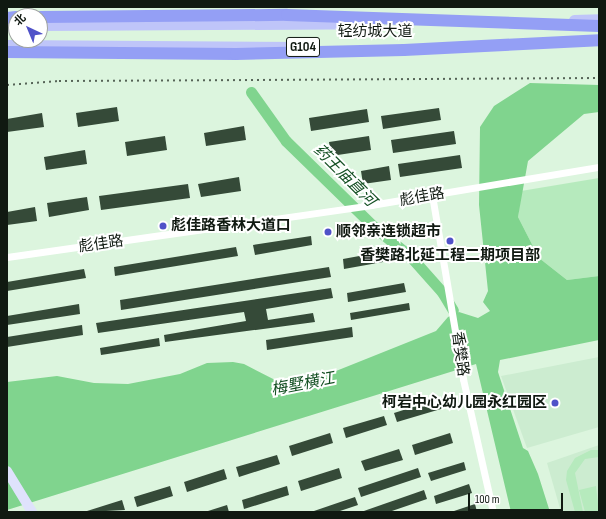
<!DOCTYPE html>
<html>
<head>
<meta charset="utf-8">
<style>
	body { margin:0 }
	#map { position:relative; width:606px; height:519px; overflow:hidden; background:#dcf5de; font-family:"Sofia Sans Condensed","Noto Sans SC",sans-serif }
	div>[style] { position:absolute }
	.built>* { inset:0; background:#ccecd0 }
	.green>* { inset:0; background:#b6eabd }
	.water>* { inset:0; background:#80d48e }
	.river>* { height:11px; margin:-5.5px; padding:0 5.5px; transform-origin:5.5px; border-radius:5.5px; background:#80d48e }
	.building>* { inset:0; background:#354a38 }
	.street>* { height:7px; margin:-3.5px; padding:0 3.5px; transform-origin:3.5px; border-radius:3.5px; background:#fff }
	.secondary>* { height:10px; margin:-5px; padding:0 5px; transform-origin:5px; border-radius:5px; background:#dfe2fc }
	.primary>* { height:11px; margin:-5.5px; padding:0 5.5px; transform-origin:5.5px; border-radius:5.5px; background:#bfc5f9 }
	.highway>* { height:12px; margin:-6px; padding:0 6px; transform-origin:6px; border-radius:6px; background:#949ff5 }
	.rail>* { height:2px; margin-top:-1px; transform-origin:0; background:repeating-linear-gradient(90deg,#566457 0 2px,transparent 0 6px) }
	.dots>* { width:11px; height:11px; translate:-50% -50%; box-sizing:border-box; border:2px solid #fff; border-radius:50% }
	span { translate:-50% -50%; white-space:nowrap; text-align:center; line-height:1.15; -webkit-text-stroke:4px #fff; paint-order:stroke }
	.shield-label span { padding:1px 3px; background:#fff; border:1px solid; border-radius:3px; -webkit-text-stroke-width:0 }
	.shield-label { font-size:14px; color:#101911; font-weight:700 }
	.street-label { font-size:15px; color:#101911 }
	.poi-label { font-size:15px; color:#101911; font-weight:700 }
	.left { translate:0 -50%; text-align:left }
	.right { translate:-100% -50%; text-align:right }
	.water-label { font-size:16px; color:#145023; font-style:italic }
	.frame { position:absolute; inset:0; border:8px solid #101911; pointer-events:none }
	.north { position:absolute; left:8px; top:8px; width:40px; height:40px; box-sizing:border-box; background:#fff; border:1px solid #9fa3a0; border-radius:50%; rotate:316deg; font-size:11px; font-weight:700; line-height:16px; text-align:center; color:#101911 }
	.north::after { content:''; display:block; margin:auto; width:14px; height:18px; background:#5052c8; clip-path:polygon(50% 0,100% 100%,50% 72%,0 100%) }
	.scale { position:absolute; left:468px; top:493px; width:95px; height:18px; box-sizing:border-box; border:2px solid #101911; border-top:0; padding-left:5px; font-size:12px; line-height:14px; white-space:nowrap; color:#101911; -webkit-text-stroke:3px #fff; paint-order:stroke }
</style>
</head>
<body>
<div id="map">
	<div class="built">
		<div style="clip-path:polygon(599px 357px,599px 427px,527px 448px,501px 376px)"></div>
		<div style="clip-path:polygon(599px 445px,599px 512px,561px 512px,547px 463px)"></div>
	</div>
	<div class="green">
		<div style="clip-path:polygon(599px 178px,599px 276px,567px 280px,539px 258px,518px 217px,521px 191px)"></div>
		<div style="clip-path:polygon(591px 450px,599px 450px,599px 457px,585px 459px,575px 473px,583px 512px,575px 512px,566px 480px,567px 471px,575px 458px)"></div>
		<div style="clip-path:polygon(596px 486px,599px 512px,585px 512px,579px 490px)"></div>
	</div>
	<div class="water">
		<div style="clip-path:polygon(530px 83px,599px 85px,599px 112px,584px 114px,528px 161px,518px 217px,539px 258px,567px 280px,599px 276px,599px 340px,500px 360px,498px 372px,523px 448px,528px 451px,538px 474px,550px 512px,511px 512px,476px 364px,7px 510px,7px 382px,57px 376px,94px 383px,128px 384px,180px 374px,207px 363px,233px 362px,244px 364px,281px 383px,303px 381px,321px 377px,436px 331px,448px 317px,459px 312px,478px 318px,490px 311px,483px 302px,488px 291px,479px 205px,480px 127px,494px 106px)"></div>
	</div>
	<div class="river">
		<div style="left:251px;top:92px;width:60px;rotate:54.5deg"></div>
		<div style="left:286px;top:141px;width:123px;rotate:44.3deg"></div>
		<div style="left:374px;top:227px;width:48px;rotate:39deg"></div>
		<div style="left:411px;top:257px;width:47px;rotate:48.5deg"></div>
		<div style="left:442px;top:292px;width:21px;rotate:59deg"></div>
	</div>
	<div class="building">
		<div style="clip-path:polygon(117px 107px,119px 121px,78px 127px,76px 113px)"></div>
		<div style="clip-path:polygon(439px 108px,441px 120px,383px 129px,381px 116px)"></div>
		<div style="clip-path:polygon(367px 109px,369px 122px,311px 131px,309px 118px)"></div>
		<div style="clip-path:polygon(42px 113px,44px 127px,7px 132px,7px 119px)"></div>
		<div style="clip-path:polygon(244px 126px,246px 140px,206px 146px,204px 133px)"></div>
		<div style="clip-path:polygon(454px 131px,456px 144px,393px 153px,391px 140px)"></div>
		<div style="clip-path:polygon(165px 136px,167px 150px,127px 156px,125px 142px)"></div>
		<div style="clip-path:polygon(369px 136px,371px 150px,331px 156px,329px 142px)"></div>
		<div style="clip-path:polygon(85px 150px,87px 164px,46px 170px,44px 157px)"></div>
		<div style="clip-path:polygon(460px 155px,462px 168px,400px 177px,398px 164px)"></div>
		<div style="clip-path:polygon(389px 166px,391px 180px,363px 184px,361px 171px)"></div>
		<div style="clip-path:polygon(239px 177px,241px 191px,201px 197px,198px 184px)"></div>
		<div style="clip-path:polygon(188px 184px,190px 198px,101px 210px,99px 196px)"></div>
		<div style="clip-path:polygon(87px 197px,89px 210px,49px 217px,47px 203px)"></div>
		<div style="clip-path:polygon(35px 207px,37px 221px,7px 225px,7px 212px)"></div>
		<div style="clip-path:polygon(311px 236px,312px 245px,255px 255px,253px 245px)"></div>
		<div style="clip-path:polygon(236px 247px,238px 256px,115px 276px,114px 267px)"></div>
		<div style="clip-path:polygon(381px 252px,383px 262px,344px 269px,343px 259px)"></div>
		<div style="clip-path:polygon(329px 267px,331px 277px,121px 310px,120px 300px)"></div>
		<div style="clip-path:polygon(84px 269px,86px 278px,7px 291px,7px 282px)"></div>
		<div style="clip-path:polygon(404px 283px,406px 292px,348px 302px,347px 293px)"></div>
		<div style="clip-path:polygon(331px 288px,333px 298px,266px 309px,268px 320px,313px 313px,315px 322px,165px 342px,164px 335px,246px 321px,244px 312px,98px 333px,96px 323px)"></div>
		<div style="clip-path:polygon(409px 303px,410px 310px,351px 320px,350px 313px)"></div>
		<div style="clip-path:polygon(79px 304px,80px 314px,7px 325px,7px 316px)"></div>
		<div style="clip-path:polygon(82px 325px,83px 335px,7px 347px,7px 337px)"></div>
		<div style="clip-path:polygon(352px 327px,353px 337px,267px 350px,266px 340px)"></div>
		<div style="clip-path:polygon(159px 338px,160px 346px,101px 355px,100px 348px)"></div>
		<div style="clip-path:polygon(448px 396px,451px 406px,397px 422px,394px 413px)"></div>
		<div style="clip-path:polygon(384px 416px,387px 425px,346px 438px,343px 428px)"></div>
		<div style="clip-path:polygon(330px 433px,333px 443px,292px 456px,289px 446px)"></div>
		<div style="clip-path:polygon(450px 433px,453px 443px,415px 455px,412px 445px)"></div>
		<div style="clip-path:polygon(399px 449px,403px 460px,365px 471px,361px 461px)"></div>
		<div style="clip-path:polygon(277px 455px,280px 464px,239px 477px,236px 467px)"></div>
		<div style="clip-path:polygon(464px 462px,466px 470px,431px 481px,428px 473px)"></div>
		<div style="clip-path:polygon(339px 468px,342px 478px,301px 491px,298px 481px)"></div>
		<div style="clip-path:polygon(418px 468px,421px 477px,361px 497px,358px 488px)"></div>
		<div style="clip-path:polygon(224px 469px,227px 479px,187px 492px,184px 482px)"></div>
		<div style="clip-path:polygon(469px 484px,472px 493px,436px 504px,434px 496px)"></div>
		<div style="clip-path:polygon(170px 486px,173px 496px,137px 507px,134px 497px)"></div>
		<div style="clip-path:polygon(287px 486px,289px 495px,244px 509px,242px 500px)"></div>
		<div style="clip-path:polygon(424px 490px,427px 499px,389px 512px,361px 512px)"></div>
		<div style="clip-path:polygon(355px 497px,358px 505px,337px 512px,311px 512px)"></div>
		<div style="clip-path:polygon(122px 500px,125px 510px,87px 512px,87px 511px)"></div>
		<div style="clip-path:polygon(475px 504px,477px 512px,454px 512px,454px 511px)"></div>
		<div style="clip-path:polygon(227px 505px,229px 512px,208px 512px,208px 511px)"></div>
	</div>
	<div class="street">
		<div style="left:432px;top:195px;width:187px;rotate:80.4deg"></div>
		<div style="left:463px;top:379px;width:136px;rotate:77.3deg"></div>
		<div style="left:7px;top:257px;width:368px;rotate:-8.1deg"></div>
		<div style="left:371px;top:205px;width:231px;rotate:-9.5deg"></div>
	</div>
	<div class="secondary">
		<div style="left:7px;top:471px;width:48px;rotate:58.6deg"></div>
	</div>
	<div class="primary">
		<div style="left:574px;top:20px;width:25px;rotate:-2deg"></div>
		<div style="left:7px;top:25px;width:9px"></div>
		<div style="left:40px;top:25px;width:336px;rotate:-0.3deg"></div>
		<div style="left:7px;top:45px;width:301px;rotate:0.4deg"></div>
	</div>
	<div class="highway">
		<div style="left:40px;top:17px;width:247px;rotate:-0.5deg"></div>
		<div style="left:287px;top:15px;width:312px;rotate:2deg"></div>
		<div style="left:7px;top:18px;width:9px;rotate:-6deg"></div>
		<div style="left:7px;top:52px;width:229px;rotate:0.5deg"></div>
		<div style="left:236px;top:54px;width:168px;rotate:-1.4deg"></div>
		<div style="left:404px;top:50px;width:195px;rotate:-2.9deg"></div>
	</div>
	<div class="rail">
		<div style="left:7px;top:85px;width:52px;rotate:-4.4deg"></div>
		<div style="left:59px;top:81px;width:540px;rotate:-0.32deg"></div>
	</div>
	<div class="dots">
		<div style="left:163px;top:226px;background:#5052c8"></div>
		<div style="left:328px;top:232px;background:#5052c8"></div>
		<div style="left:450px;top:241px;background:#5052c8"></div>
		<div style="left:555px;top:403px;background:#5052c8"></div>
	</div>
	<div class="shield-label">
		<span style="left:303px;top:47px">G104</span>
	</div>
	<div class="street-label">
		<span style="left:375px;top:32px">轻纺城大道</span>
		<span style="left:422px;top:197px;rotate:-10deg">彪佳路</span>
		<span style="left:101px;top:244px;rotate:-8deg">彪佳路</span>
		<span style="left:460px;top:354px;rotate:82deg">香樊路</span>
	</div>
	<div class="poi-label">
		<span class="left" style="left:171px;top:226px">彪佳路香林大道口</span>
		<span class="left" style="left:336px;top:232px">顺邻亲连锁超市</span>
		<span style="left:450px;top:256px">香樊路北延工程二期项目部</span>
		<span class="right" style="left:547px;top:403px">柯岩中心幼儿园永红园区</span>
	</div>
	<div class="water-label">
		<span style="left:344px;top:176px;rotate:45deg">药王庙直河</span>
		<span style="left:303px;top:385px;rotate:-11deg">梅墅横江</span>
	</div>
	<div class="frame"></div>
	<div class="north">北</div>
	<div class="scale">100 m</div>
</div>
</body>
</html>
